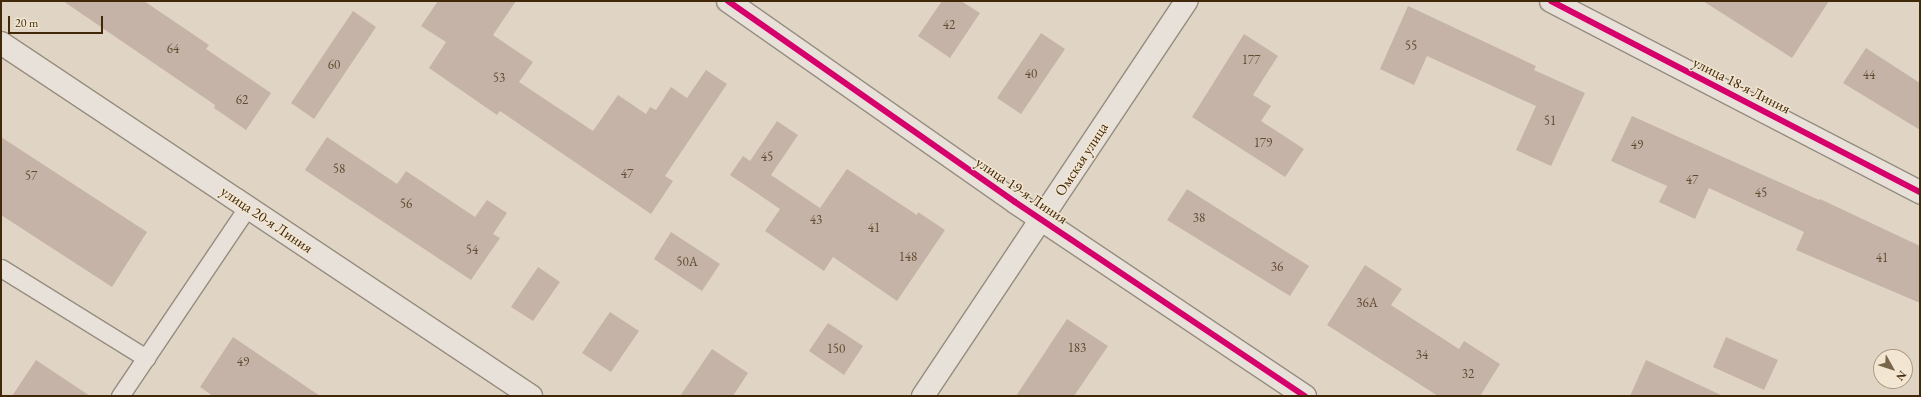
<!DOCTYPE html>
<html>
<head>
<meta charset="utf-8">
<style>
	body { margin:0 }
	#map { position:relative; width:1921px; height:397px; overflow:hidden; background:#e0d5c5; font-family:"EB Garamond",serif }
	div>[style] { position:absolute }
	.building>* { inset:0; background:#c5b3a7 }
	.roads { filter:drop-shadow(1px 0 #968c7f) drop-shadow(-1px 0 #968c7f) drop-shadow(0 1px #968c7f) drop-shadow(0 -1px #968c7f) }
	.service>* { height:17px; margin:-8.5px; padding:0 8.5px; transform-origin:8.5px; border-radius:8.5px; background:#e7e1d9 }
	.minor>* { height:22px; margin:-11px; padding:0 11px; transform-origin:11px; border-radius:11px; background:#e7e1d9 }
	.secondary>* { height:22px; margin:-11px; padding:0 11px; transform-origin:11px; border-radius:11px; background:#e7e1d9 }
	.cycleway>* { height:6px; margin:-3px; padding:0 3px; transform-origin:3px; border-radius:3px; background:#d6006c }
	span { translate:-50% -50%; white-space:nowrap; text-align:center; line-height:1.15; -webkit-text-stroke:3px #f2e6d2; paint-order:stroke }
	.number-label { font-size:13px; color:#624b30 }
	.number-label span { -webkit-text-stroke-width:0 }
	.street-label { font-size:15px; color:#412808 }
	.frame { position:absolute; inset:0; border:2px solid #412808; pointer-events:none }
	.north { position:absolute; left:1873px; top:349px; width:40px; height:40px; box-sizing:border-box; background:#f2e6d2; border:1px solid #ab9a81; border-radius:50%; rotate:129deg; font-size:11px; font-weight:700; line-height:16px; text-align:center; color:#412808 }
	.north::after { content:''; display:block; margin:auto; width:14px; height:18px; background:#79654a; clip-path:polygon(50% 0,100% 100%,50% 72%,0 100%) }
	.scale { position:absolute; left:8px; top:16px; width:95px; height:18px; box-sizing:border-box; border:2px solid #412808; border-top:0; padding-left:5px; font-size:12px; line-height:14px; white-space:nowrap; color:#412808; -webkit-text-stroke:3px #f2e6d2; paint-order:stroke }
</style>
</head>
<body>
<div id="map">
	<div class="building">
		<div style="clip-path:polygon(63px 1px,144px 1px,209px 45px,206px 49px,271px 93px,246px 130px,214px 108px,215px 105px)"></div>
		<div style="clip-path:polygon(438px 1px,516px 1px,493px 35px,533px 62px,519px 82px,593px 131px,618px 95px,646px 114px,650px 107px,656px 110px,671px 87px,687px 98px,706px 70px,727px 84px,665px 176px,673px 181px,651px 214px,500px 111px,497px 115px,429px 68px,446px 42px,421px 26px)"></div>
		<div style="clip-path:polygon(942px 1px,961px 1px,980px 13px,950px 58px,918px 36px)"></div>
		<div style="clip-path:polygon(1703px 1px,1829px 1px,1792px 58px)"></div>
		<div style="clip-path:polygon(1408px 6px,1536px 66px,1534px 70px,1585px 93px,1551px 166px,1516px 150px,1536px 106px,1427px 56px,1414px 85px,1380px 69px)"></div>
		<div style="clip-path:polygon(353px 11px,376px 27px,314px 119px,291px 103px)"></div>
		<div style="clip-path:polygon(1041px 33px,1065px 49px,1021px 114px,997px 98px)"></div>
		<div style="clip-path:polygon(1244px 34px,1278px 56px,1253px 95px,1271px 106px,1261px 121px,1304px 149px,1285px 177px,1192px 117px)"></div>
		<div style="clip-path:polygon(1866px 48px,1920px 83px,1920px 130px,1843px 83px)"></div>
		<div style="clip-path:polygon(1632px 116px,1819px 200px,1820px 199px,1920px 246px,1920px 303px,1796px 250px,1804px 232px,1709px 188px,1695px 219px,1659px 202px,1667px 186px,1611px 161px)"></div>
		<div style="clip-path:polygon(777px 121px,798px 135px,771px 175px,820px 208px,847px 169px,917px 215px,918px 212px,945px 230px,897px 301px,833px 257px,824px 271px,765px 231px,780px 209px,730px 175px,743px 156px,750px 161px)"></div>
		<div style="clip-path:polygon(1px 137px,147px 232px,112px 287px,1px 215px)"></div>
		<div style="clip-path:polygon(327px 137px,397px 184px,406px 171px,475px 217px,487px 200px,507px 213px,493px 234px,500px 238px,471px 280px,305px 170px)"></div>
		<div style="clip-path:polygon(1187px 189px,1309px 266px,1290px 296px,1167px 220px)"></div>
		<div style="clip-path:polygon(671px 232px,720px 264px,702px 291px,654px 259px)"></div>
		<div style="clip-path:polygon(1365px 265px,1402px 289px,1391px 305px,1459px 349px,1464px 341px,1500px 364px,1480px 396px,1438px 396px,1327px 325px)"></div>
		<div style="clip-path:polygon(538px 267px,560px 282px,533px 321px,511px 307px)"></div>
		<div style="clip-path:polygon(610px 312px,639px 331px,611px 372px,582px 353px)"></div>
		<div style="clip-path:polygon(1067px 319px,1108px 346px,1074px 396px,1016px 396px)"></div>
		<div style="clip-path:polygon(828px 323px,863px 346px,844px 375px,809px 351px)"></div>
		<div style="clip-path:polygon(233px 337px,320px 396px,213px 396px,200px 387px)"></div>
		<div style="clip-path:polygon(1726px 337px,1778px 360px,1764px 390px,1713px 367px)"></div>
		<div style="clip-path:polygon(712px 349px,748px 373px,733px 396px,680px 396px)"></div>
		<div style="clip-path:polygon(36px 360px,90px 396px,12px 396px)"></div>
		<div style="clip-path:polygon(1646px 360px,1723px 396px,1630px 396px)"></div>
	</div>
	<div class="roads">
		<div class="service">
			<div style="left:1px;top:268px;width:171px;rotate:31.8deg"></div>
			<div style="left:120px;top:396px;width:229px;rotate:-56deg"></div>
		</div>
		<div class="minor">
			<div style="left:728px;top:1px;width:350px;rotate:35deg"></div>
			<div style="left:1015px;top:202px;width:349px;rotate:33.8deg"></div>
			<div style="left:1551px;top:1px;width:416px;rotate:27.4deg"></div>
		</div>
		<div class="secondary">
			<div style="left:1px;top:43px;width:637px;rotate:33.67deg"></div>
			<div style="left:923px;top:396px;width:475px;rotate:-56.3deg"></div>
		</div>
	</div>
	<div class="cycleway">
		<div style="left:728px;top:1px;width:350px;rotate:35deg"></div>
		<div style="left:1015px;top:202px;width:349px;rotate:33.8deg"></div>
		<div style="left:1551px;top:1px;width:416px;rotate:27.4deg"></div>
	</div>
	<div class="number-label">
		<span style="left:949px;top:25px">42</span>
		<span style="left:1411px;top:46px">55</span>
		<span style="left:173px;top:49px">64</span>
		<span style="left:1251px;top:60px">177</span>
		<span style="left:334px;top:65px">60</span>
		<span style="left:1031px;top:74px">40</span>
		<span style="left:1869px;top:75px">44</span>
		<span style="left:499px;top:78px">53</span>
		<span style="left:242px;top:100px">62</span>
		<span style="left:1550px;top:121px">51</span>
		<span style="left:1263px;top:143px">179</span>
		<span style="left:1637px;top:145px">49</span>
		<span style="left:767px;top:157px">45</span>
		<span style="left:339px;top:169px">58</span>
		<span style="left:627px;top:174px">47</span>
		<span style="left:31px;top:176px">57</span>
		<span style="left:1692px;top:180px">47</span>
		<span style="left:1761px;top:193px">45</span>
		<span style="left:406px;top:204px">56</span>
		<span style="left:1199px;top:218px">38</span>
		<span style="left:816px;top:220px">43</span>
		<span style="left:874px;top:228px">41</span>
		<span style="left:472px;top:250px">54</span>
		<span style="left:908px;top:257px">148</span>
		<span style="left:1882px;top:258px">41</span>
		<span style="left:687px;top:262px">50А</span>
		<span style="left:1277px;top:267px">36</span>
		<span style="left:1367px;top:303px">36А</span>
		<span style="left:1077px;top:348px">183</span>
		<span style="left:836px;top:349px">150</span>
		<span style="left:1422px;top:355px">34</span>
		<span style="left:243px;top:362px">49</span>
		<span style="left:1468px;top:374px">32</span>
	</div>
	<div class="street-label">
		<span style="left:1742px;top:85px;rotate:27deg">улица 18-я Линия</span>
		<span style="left:1081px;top:159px;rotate:-57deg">Омская улица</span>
		<span style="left:1022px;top:190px;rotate:34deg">улица 19-я Линия</span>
		<span style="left:267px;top:219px;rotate:34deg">улица 20-я Линия</span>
	</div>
	<div class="frame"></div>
	<div class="north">N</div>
	<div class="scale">20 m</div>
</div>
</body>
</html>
